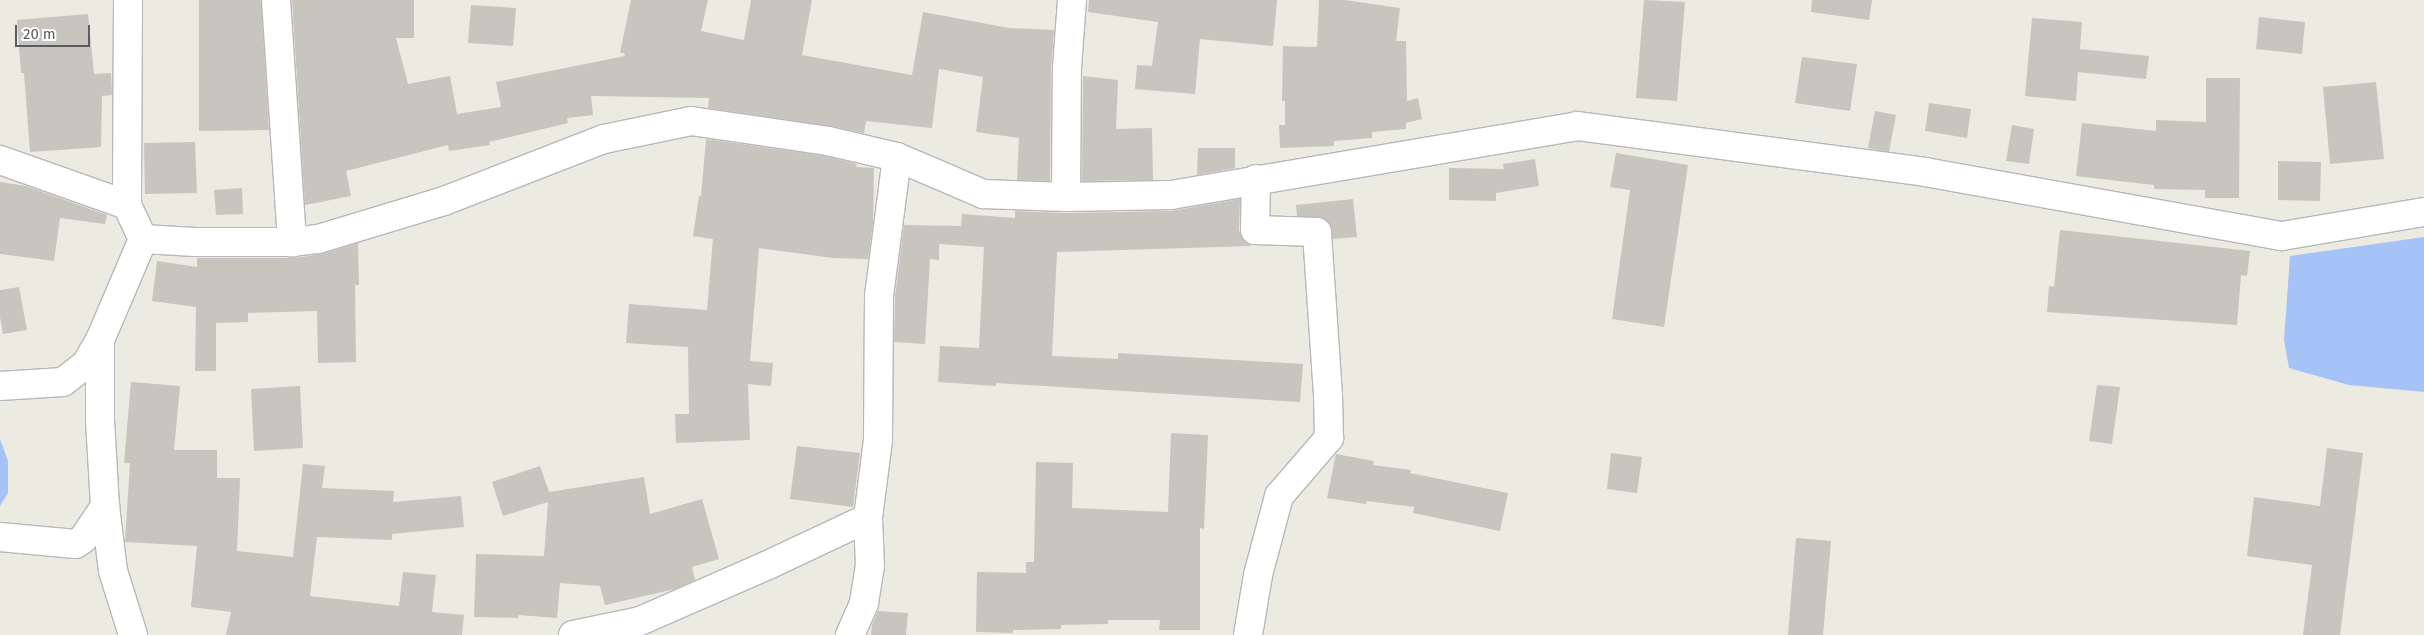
<!DOCTYPE html>
<html>
<head>
<meta charset="utf-8">
<style>
	body { margin:0 }
	#map { position:relative; width:2424px; height:635px; overflow:hidden; background:#ebebe1; font-family:"Fira Sans",sans-serif }
	div>[style] { position:absolute }
	.water>* { inset:0; background:#a6c3f7 }
	.building>* { inset:0; background:#c7c5be }
	.roads { filter:drop-shadow(1px 0 #b7b8bd) drop-shadow(-1px 0 #b7b8bd) drop-shadow(0 1px #b7b8bd) drop-shadow(0 -1px #b7b8bd) }
	.minor>* { height:28px; margin:-14px; padding:0 14px; transform-origin:14px; border-radius:14px; background:#fff }
	span { translate:-50% -50%; white-space:nowrap; text-align:center; line-height:1.15; -webkit-text-stroke:4px #fff; paint-order:stroke }
	.scale { position:absolute; left:15px; top:25px; width:75px; height:22px; box-sizing:border-box; border:2px solid #5a5c61; border-top:0; padding-left:6px; font-size:15px; line-height:18px; white-space:nowrap; color:#5a5c61; -webkit-text-stroke:4px #fff; paint-order:stroke }
</style>
</head>
<body>
<div id="map">
	<div class="water">
		<div style="clip-path:polygon(2424px 237px,2424px 392px,2349px 385px,2289px 368px,2284px 340px,2290px 256px)"></div>
		<div style="clip-path:polygon(0 439px,8px 461px,8px 493px,0 506px)"></div>
	</div>
	<div class="building">
		<div style="clip-path:polygon(199px 0,261px 0,269px 130px,199px 131px)"></div>
		<div style="clip-path:polygon(292px 0,414px 0,414px 38px,396px 38px,408px 84px,450px 76px,457px 114px,501px 107px,496px 82px,625px 56px,624px 53px,620px 53px,631px 0,708px 0,701px 31px,744px 40px,751px 0,812px 0,802px 55px,912px 75px,923px 12px,1009px 28px,1054px 30px,1051px 68px,1050px 181px,1017px 180px,1019px 138px,976px 132px,983px 77px,939px 69px,932px 128px,866px 121px,864px 133px,830px 126px,708px 108px,709px 98px,591px 96px,593px 115px,567px 118px,568px 123px,489px 142px,490px 145px,449px 151px,448px 145px,346px 171px,351px 196px,305px 205px)"></div>
		<div style="clip-path:polygon(1089px 0,1277px 0,1273px 46px,1200px 39px,1195px 94px,1135px 89px,1137px 65px,1152px 66px,1158px 22px,1088px 12px)"></div>
		<div style="clip-path:polygon(1319px 0,1345px 0,1400px 8px,1396px 41px,1406px 41px,1407px 101px,1418px 98px,1422px 119px,1406px 123px,1406px 129px,1372px 132px,1372px 138px,1334px 141px,1334px 146px,1280px 148px,1279px 125px,1285px 125px,1285px 101px,1282px 101px,1283px 46px,1317px 47px)"></div>
		<div style="clip-path:polygon(1644px 0,1685px 2px,1677px 101px,1636px 98px)"></div>
		<div style="clip-path:polygon(1812px 0,1872px 0,1869px 20px,1811px 12px)"></div>
		<div style="clip-path:polygon(471px 5px,516px 8px,513px 46px,468px 43px)"></div>
		<div style="clip-path:polygon(88px 14px,94px 74px,111px 73px,112px 95px,102px 96px,101px 147px,30px 152px,24px 73px,21px 73px,17px 20px)"></div>
		<div style="clip-path:polygon(2259px 17px,2305px 22px,2302px 54px,2256px 49px)"></div>
		<div style="clip-path:polygon(2032px 18px,2082px 22px,2080px 49px,2149px 56px,2146px 79px,2078px 72px,2076px 101px,2025px 96px)"></div>
		<div style="clip-path:polygon(1802px 57px,1857px 64px,1850px 111px,1795px 103px)"></div>
		<div style="clip-path:polygon(1083px 76px,1118px 80px,1116px 129px,1152px 128px,1153px 180px,1082px 181px)"></div>
		<div style="clip-path:polygon(2206px 78px,2240px 78px,2239px 198px,2205px 198px,2205px 190px,2154px 189px,2154px 185px,2076px 176px,2082px 123px,2156px 131px,2156px 120px,2206px 122px)"></div>
		<div style="clip-path:polygon(2376px 82px,2384px 159px,2330px 164px,2323px 87px)"></div>
		<div style="clip-path:polygon(1929px 103px,1971px 109px,1967px 138px,1925px 131px)"></div>
		<div style="clip-path:polygon(1875px 111px,1896px 115px,1889px 152px,1868px 148px)"></div>
		<div style="clip-path:polygon(2012px 125px,2034px 129px,2029px 164px,2006px 161px)"></div>
		<div style="clip-path:polygon(706px 139px,825px 156px,857px 164px,856px 167px,874px 168px,873px 224px,868px 259px,833px 258px,759px 248px,750px 361px,773px 363px,771px 386px,748px 384px,750px 440px,676px 443px,675px 414px,689px 414px,688px 347px,626px 343px,629px 304px,707px 310px,713px 239px,693px 236px,699px 196px,701px 196px)"></div>
		<div style="clip-path:polygon(195px 142px,197px 193px,145px 194px,144px 143px)"></div>
		<div style="clip-path:polygon(1198px 148px,1235px 148px,1235px 168px,1197px 175px)"></div>
		<div style="clip-path:polygon(1616px 153px,1688px 165px,1664px 327px,1612px 319px,1630px 190px,1610px 187px)"></div>
		<div style="clip-path:polygon(1535px 159px,1539px 186px,1496px 193px,1496px 201px,1449px 200px,1449px 168px,1504px 169px,1503px 164px)"></div>
		<div style="clip-path:polygon(2278px 161px,2321px 162px,2320px 201px,2278px 200px)"></div>
		<div style="clip-path:polygon(0 182px,26px 186px,107px 215px,106px 220px,105px 224px,60px 218px,54px 261px,0 254px)"></div>
		<div style="clip-path:polygon(242px 188px,243px 214px,216px 215px,214px 190px)"></div>
		<div style="clip-path:polygon(1240px 199px,1239px 230px,1242px 238px,1251px 246px,1057px 252px,1052px 356px,1118px 359px,1118px 353px,1303px 364px,1300px 402px,996px 383px,996px 386px,938px 382px,940px 346px,979px 348px,984px 247px,939px 244px,939px 260px,930px 259px,925px 344px,894px 342px,895px 297px,904px 225px,961px 226px,962px 214px,1015px 218px,1015px 211px,1066px 213px,1171px 211px)"></div>
		<div style="clip-path:polygon(1353px 199px,1357px 237px,1333px 239px,1330px 224px,1325px 219px,1297px 216px,1296px 205px)"></div>
		<div style="clip-path:polygon(2060px 230px,2250px 251px,2247px 276px,2241px 275px,2237px 325px,2047px 312px,2049px 286px,2054px 287px)"></div>
		<div style="clip-path:polygon(358px 243px,359px 285px,355px 285px,356px 362px,318px 363px,317px 311px,248px 313px,248px 322px,216px 323px,216px 371px,195px 371px,196px 307px,152px 301px,157px 261px,197px 267px,197px 258px,294px 258px,322px 254px)"></div>
		<div style="clip-path:polygon(19px 287px,27px 330px,3px 334px,0 317px,0 290px)"></div>
		<div style="clip-path:polygon(131px 382px,180px 386px,174px 450px,217px 450px,217px 478px,240px 478px,237px 551px,293px 557px,303px 464px,325px 466px,322px 488px,394px 491px,393px 502px,461px 496px,464px 527px,392px 534px,392px 540px,317px 537px,310px 596px,399px 606px,403px 572px,436px 575px,432px 612px,464px 615px,462px 635px,226px 635px,231px 612px,191px 607px,197px 546px,125px 542px,130px 463px,124px 463px)"></div>
		<div style="clip-path:polygon(2097px 385px,2120px 387px,2112px 444px,2089px 441px)"></div>
		<div style="clip-path:polygon(300px 386px,303px 448px,254px 451px,251px 389px)"></div>
		<div style="clip-path:polygon(1171px 433px,1208px 435px,1204px 529px,1200px 528px,1200px 630px,1159px 630px,1160px 620px,1108px 620px,1108px 624px,1061px 625px,1061px 629px,1013px 630px,1013px 633px,976px 632px,977px 572px,1026px 573px,1026px 562px,1034px 562px,1036px 462px,1073px 463px,1072px 508px,1168px 512px)"></div>
		<div style="clip-path:polygon(797px 446px,860px 453px,853px 507px,790px 499px)"></div>
		<div style="clip-path:polygon(2327px 448px,2363px 453px,2340px 635px,2303px 635px,2312px 565px,2247px 556px,2254px 497px,2320px 506px)"></div>
		<div style="clip-path:polygon(1611px 453px,1642px 457px,1637px 493px,1607px 489px)"></div>
		<div style="clip-path:polygon(1336px 454px,1374px 461px,1373px 465px,1411px 470px,1410px 473px,1508px 493px,1500px 531px,1413px 513px,1414px 507px,1367px 501px,1366px 504px,1327px 498px)"></div>
		<div style="clip-path:polygon(540px 466px,549px 492px,644px 477px,650px 514px,702px 499px,719px 559px,692px 567px,695px 580px,675px 589px,605px 605px,600px 586px,560px 583px,557px 618px,519px 615px,518px 618px,474px 617px,476px 554px,544px 556px,548px 502px,503px 516px,492px 482px)"></div>
		<div style="clip-path:polygon(1796px 538px,1831px 541px,1823px 635px,1788px 635px)"></div>
		<div style="clip-path:polygon(878px 611px,908px 613px,906px 635px,871px 635px,872px 625px)"></div>
	</div>
	<div class="roads">
		<div class="minor">
			<div style="left:128px;top:0;width:205px;rotate:90.3deg"></div>
			<div style="left:127px;top:205px;width:38px;rotate:65deg"></div>
			<div style="left:276px;top:0;width:243px;rotate:86.2deg"></div>
			<div style="left:0;top:160px;width:135px;rotate:19.5deg"></div>
			<div style="left:1066px;top:197px;width:129px;rotate:-89.6deg"></div>
			<div style="left:1067px;top:68px;width:68px;rotate:-85.8deg"></div>
			<div style="left:100px;top:340px;width:80px;rotate:90deg"></div>
			<div style="left:100px;top:420px;width:86px;rotate:86.7deg"></div>
			<div style="left:105px;top:506px;width:65px;rotate:83deg"></div>
			<div style="left:113px;top:571px;width:67px;rotate:72.6deg"></div>
			<div style="left:0;top:386px;width:63px;rotate:-3.6deg"></div>
			<div style="left:63px;top:382px;width:29px;rotate:-38deg"></div>
			<div style="left:86px;top:364px;width:28px;rotate:-60deg"></div>
			<div style="left:100px;top:340px;width:110px;rotate:-66.9deg"></div>
			<div style="left:143px;top:239px;width:52px;rotate:3.3deg"></div>
			<div style="left:195px;top:242px;width:97px"></div>
			<div style="left:292px;top:242px;width:26px;rotate:-7deg"></div>
			<div style="left:318px;top:239px;width:132px;rotate:-16.8deg"></div>
			<div style="left:444px;top:201px;width:172px;rotate:-21.2deg"></div>
			<div style="left:604px;top:139px;width:89px;rotate:-11.7deg"></div>
			<div style="left:691px;top:121px;width:138px;rotate:8.3deg"></div>
			<div style="left:828px;top:141px;width:71px;rotate:13.1deg"></div>
			<div style="left:897px;top:157px;width:94px;rotate:23.3deg"></div>
			<div style="left:983px;top:194px;width:83px;rotate:2.1deg"></div>
			<div style="left:1066px;top:197px;width:105px;rotate:-1.1deg"></div>
			<div style="left:1171px;top:195px;width:412px;rotate:-9.6deg"></div>
			<div style="left:1577px;top:126px;width:351px;rotate:7.5deg"></div>
			<div style="left:1925px;top:172px;width:363px;rotate:10.2deg"></div>
			<div style="left:2282px;top:236px;width:144px;rotate:-9.6deg"></div>
			<div style="left:0;top:537px;width:76px;rotate:5.3deg"></div>
			<div style="left:76px;top:544px;width:9px;rotate:-36deg"></div>
			<div style="left:83px;top:539px;width:40px;rotate:-56deg"></div>
			<div style="left:573px;top:635px;width:68px;rotate:-11.8deg"></div>
			<div style="left:640px;top:621px;width:140px;rotate:-23.6deg"></div>
			<div style="left:768px;top:565px;width:110px;rotate:-25.2deg"></div>
			<div style="left:868px;top:518px;width:79px;rotate:-82.7deg"></div>
			<div style="left:878px;top:440px;width:144px;rotate:-89.6deg"></div>
			<div style="left:879px;top:296px;width:140px;rotate:-82.6deg"></div>
			<div style="left:850px;top:635px;width:35px;rotate:-66deg"></div>
			<div style="left:864px;top:603px;width:37px;rotate:-81deg"></div>
			<div style="left:870px;top:566px;width:48px;rotate:-92.4deg"></div>
			<div style="left:1248px;top:635px;width:61px;rotate:-80.5deg"></div>
			<div style="left:1258px;top:575px;width:82px;rotate:-75.1deg"></div>
			<div style="left:1279px;top:496px;width:77px;rotate:-49.2deg"></div>
			<div style="left:1329px;top:438px;width:43px;rotate:-91.3deg"></div>
			<div style="left:1328px;top:395px;width:163px;rotate:-93.9deg"></div>
			<div style="left:1317px;top:232px;width:62px;rotate:-178.2deg"></div>
			<div style="left:1255px;top:230px;width:51px;rotate:-88.9deg"></div>
		</div>
	</div>
	<div class="scale">20 m</div>
</div>
</body>
</html>
